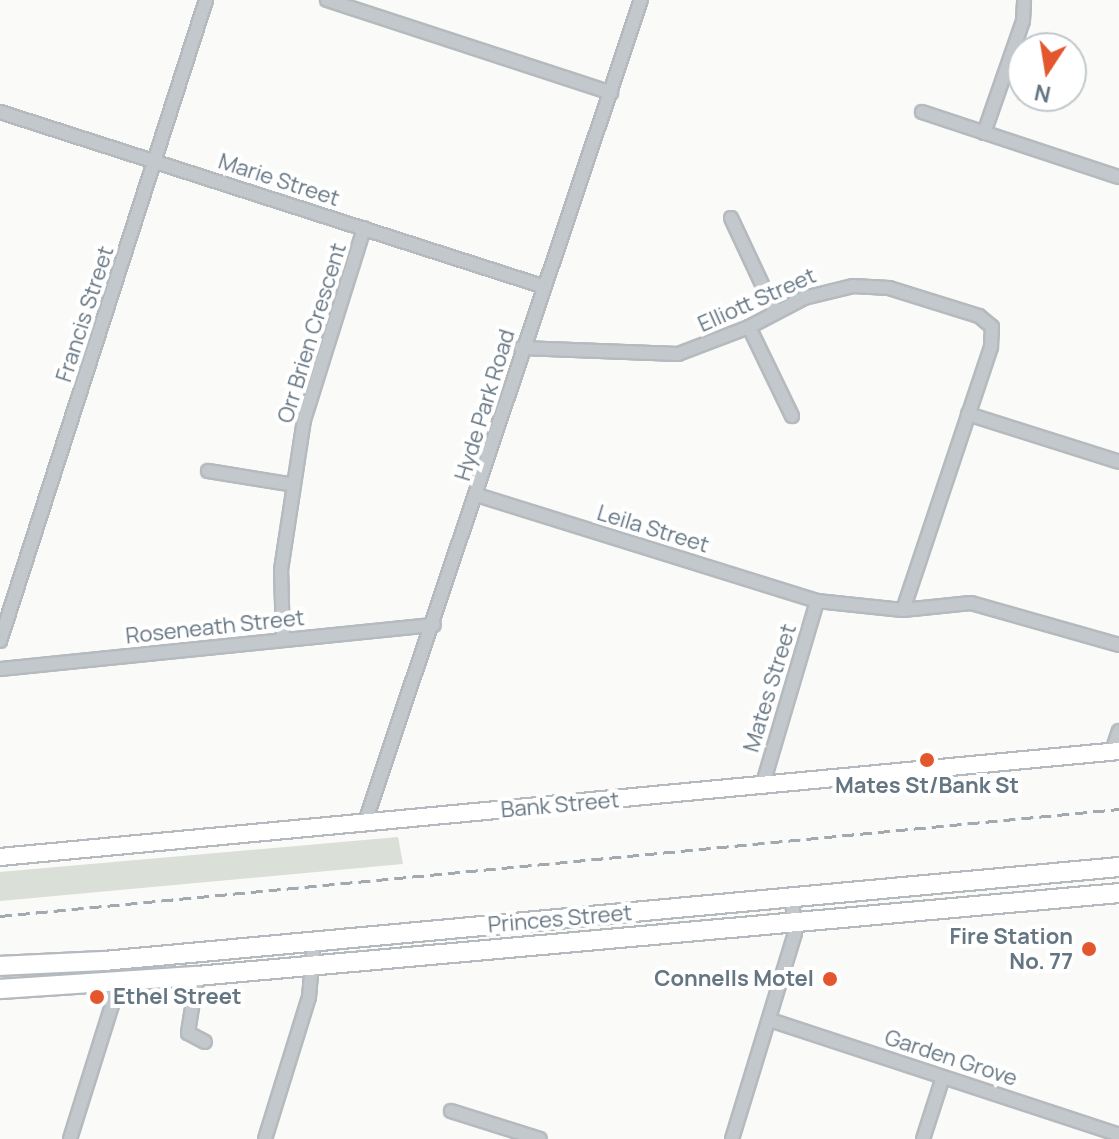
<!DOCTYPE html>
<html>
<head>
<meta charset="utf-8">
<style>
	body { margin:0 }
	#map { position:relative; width:1119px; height:1139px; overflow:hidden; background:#fafaf8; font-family:Manrope,sans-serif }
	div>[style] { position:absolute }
	.green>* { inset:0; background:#dadfd7 }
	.roads { filter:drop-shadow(2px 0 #b5babe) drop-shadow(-2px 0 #b5babe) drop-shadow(0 2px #b5babe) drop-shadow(0 -2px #b5babe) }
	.minor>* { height:12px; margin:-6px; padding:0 6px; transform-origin:6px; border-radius:6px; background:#c3c8cc }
	.major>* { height:16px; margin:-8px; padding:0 8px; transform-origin:8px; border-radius:8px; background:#fff }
	.highway>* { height:18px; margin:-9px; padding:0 9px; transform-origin:9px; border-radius:9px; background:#fff }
	.rail>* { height:3px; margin-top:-1.5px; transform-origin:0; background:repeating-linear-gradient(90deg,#a2aab0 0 12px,transparent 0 18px) }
	.dots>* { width:22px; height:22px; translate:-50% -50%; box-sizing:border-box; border:4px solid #fff; border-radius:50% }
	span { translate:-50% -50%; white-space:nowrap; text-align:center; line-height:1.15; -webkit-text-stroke:8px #fff; paint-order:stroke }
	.street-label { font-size:22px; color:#657683 }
	.poi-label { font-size:22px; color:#657683; font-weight:700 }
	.right { translate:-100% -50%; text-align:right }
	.left { translate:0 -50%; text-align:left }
	.north { position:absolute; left:1007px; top:32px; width:80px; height:80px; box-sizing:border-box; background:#fff; border:2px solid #c1c8cd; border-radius:50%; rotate:192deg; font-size:22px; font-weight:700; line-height:32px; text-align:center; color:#657683 }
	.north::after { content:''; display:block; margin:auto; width:28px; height:36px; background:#e4572e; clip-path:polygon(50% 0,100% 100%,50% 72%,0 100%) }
</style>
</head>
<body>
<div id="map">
	<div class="green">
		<div style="clip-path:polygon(398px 837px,403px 864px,0 901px,0 872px)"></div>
	</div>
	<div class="roads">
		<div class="minor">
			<div style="left:327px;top:0;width:299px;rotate:18.1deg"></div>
			<div style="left:0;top:112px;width:572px;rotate:17.8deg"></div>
			<div style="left:922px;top:112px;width:207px;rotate:18.3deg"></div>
			<div style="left:984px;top:133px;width:119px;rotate:-70.8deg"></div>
			<div style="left:1023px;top:21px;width:21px;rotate:-87deg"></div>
			<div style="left:731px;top:218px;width:102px;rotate:64.9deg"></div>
			<div style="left:749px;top:327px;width:99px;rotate:64.2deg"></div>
			<div style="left:521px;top:348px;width:157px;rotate:2.2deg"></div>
			<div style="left:678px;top:354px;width:76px;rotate:-20.8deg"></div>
			<div style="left:749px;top:327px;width:62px;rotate:-27.8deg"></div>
			<div style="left:804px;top:298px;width:50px;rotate:-13.8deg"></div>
			<div style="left:853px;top:286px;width:36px;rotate:3deg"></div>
			<div style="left:889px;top:288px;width:94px;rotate:17.3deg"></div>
			<div style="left:979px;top:316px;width:17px;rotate:40deg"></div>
			<div style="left:992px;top:327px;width:20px;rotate:93deg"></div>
			<div style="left:991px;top:347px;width:277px;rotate:108.5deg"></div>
			<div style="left:968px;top:414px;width:158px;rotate:17.6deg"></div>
			<div style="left:208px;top:471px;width:87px;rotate:9.2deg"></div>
			<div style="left:477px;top:495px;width:356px;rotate:17.3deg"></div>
			<div style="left:817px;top:601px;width:86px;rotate:6deg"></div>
			<div style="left:903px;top:610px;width:68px;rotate:-5.9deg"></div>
			<div style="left:971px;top:603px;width:154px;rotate:15.8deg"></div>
			<div style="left:283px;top:640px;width:70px;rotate:-91.6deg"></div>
			<div style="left:281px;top:570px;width:152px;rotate:-81.3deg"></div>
			<div style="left:304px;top:420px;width:201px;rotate:-72.6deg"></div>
			<div style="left:0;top:641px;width:673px;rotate:-72.18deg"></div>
			<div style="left:0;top:669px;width:436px;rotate:-5.8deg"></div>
			<div style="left:1112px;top:752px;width:22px;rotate:-72deg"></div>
			<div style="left:762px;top:787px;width:194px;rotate:-73.5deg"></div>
			<div style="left:365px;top:822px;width:867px;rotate:-71.44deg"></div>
			<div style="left:197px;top:976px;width:58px;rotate:99deg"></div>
			<div style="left:188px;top:1033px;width:19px;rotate:28deg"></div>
			<div style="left:770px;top:1020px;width:367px;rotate:18.2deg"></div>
			<div style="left:451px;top:1111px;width:93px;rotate:17.5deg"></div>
			<div style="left:70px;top:1139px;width:140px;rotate:-72.6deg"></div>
			<div style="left:112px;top:1005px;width:21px;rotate:-93deg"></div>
			<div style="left:265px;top:1139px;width:149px;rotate:-72.8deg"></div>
			<div style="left:309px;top:997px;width:56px;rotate:-84.9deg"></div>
			<div style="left:732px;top:1139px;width:215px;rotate:-73deg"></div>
			<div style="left:795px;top:933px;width:35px;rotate:-95deg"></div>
			<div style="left:923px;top:1139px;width:65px;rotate:-72.1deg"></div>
		</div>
		<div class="major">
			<div style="left:0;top:857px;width:1124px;rotate:-5.41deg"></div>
		</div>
		<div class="highway">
			<div style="left:0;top:966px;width:104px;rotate:-2.8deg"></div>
			<div style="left:104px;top:961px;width:1019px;rotate:-5.29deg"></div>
			<div style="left:0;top:989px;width:197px;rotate:-3.8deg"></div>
			<div style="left:197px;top:976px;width:926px;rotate:-5.14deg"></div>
		</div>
	</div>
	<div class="rail">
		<div style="left:0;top:916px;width:1124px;rotate:-5.46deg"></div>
	</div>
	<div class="dots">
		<div style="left:927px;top:760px;background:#e4572e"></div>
		<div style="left:1089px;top:949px;background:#e4572e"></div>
		<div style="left:830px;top:979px;background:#e4572e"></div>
		<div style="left:97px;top:997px;background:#e4572e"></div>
	</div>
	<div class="street-label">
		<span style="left:279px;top:180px;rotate:18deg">Marie Street</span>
		<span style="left:757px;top:300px;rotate:-24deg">Elliott Street</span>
		<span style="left:85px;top:314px;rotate:-72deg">Francis Street</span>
		<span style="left:312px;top:333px;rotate:-73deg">Orr Brien Crescent</span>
		<span style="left:485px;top:405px;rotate:-73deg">Hyde Park Road</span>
		<span style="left:653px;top:529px;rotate:17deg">Leila Street</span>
		<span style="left:215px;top:627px;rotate:-6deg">Roseneath Street</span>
		<span style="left:770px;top:688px;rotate:-73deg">Mates Street</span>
		<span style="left:560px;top:805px;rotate:-5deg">Bank Street</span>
		<span style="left:560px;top:919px;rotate:-5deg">Princes Street</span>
		<span style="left:951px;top:1058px;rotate:18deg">Garden Grove</span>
	</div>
	<div class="poi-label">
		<span style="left:927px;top:786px">Mates St/Bank St</span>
		<span class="right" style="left:1073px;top:949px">Fire Station<br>No. 77</span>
		<span class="right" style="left:814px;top:979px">Connells Motel</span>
		<span class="left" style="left:113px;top:997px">Ethel Street</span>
	</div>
	<div class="north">N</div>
</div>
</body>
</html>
